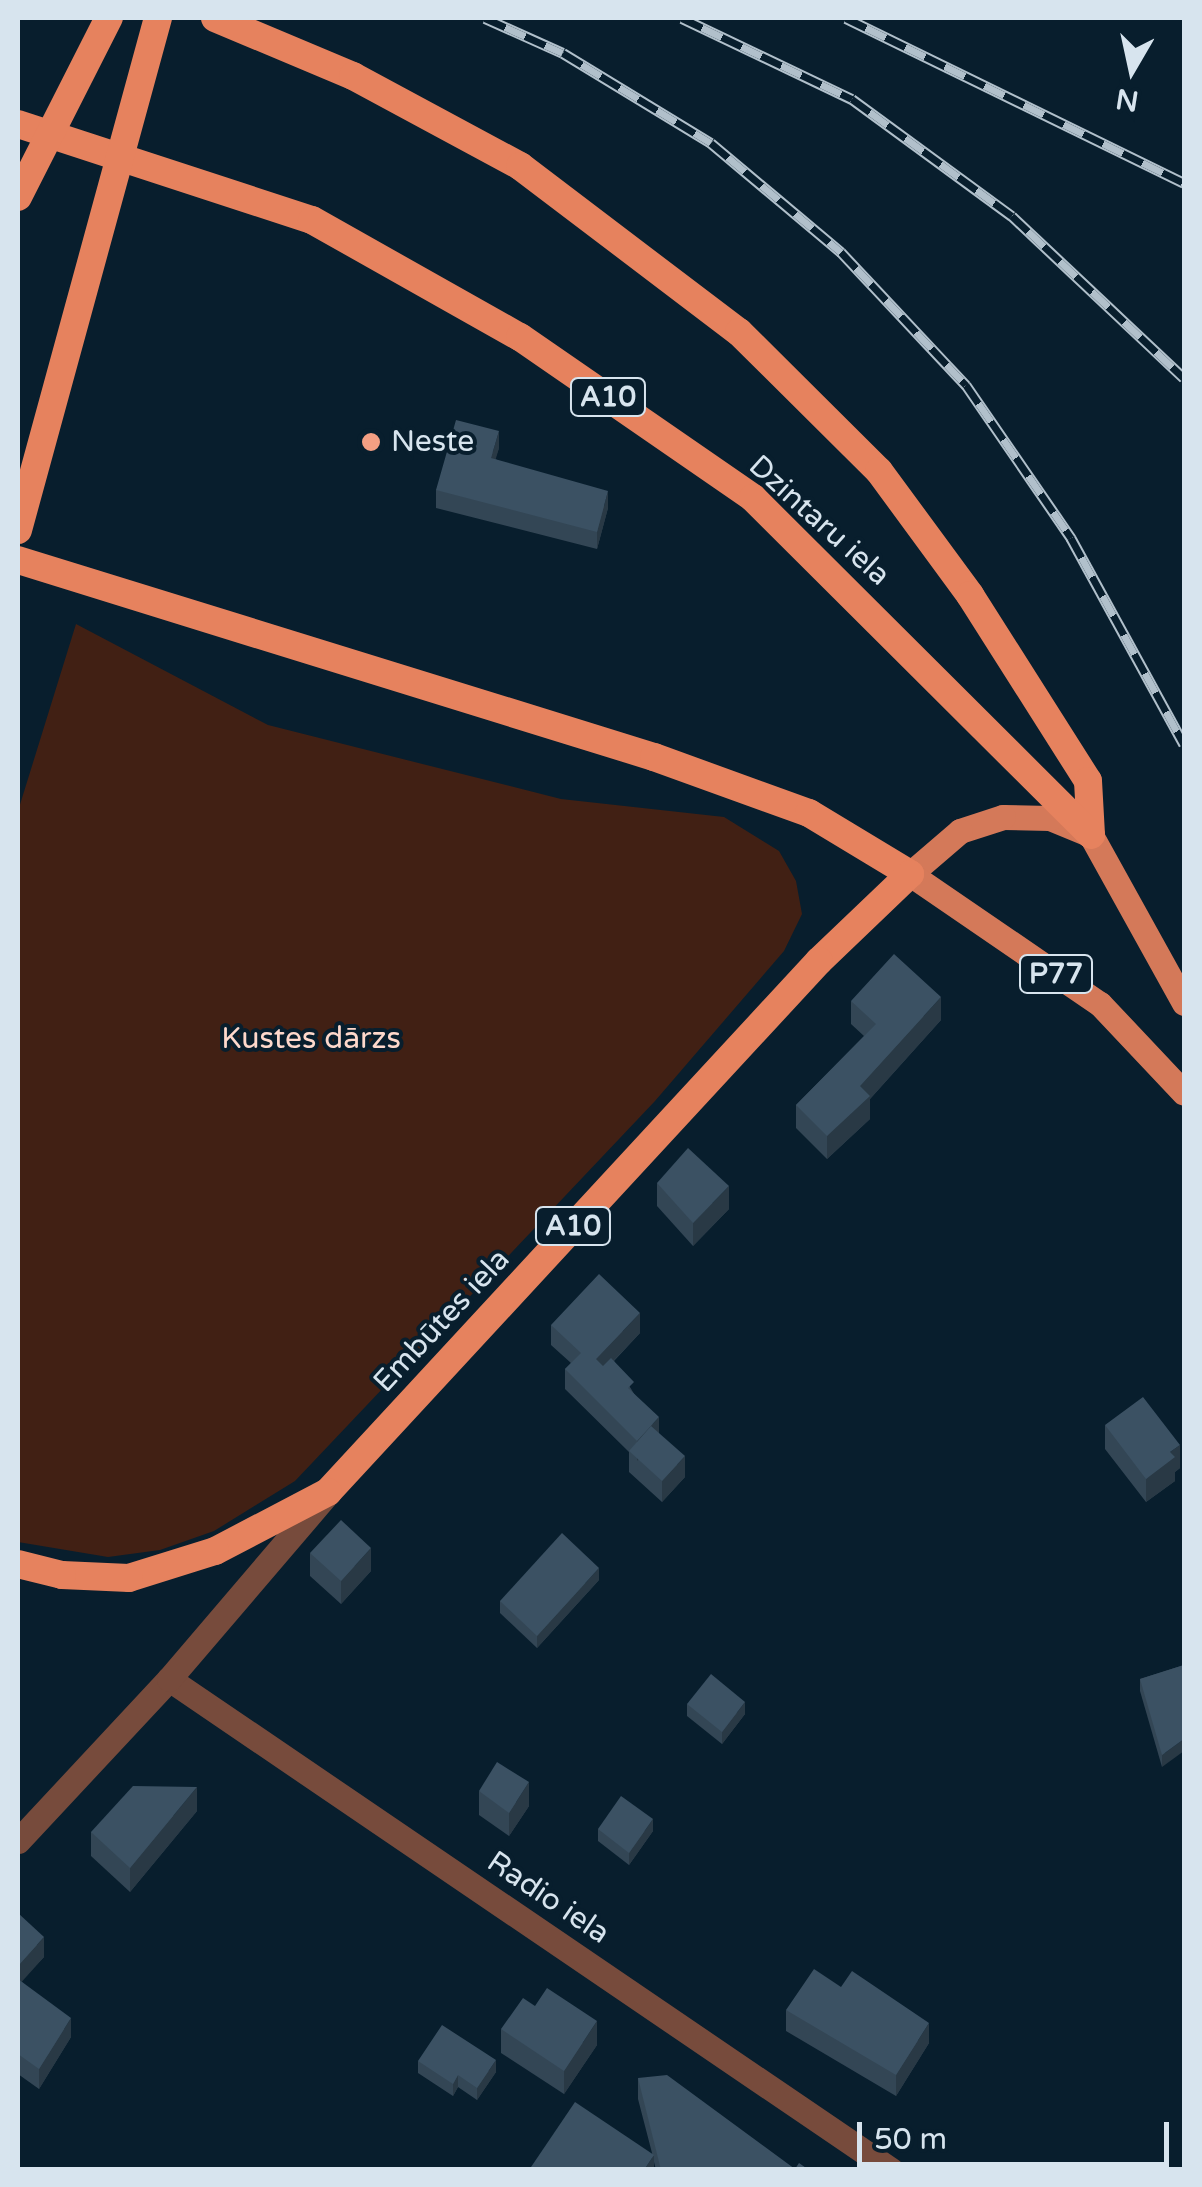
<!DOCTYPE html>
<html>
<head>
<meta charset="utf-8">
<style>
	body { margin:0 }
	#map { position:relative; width:1202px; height:2187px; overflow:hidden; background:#081e2d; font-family:"Varela Round",sans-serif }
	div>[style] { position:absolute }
	.green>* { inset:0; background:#412014 }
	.minor>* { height:25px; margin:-12.5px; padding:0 12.5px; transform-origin:12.5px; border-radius:12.5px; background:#774b3c }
	.tertiary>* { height:25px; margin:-12.5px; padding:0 12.5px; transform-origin:12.5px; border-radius:12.5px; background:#774b3c }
	.primary>* { height:25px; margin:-12.5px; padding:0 12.5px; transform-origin:12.5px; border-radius:12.5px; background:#d47959 }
	.trunk>* { height:28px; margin:-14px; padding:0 14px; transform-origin:14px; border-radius:14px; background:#e6825e }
	.rail>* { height:11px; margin-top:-5.5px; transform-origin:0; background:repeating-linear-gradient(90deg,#081e2d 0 22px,#b1c0cb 0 44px); box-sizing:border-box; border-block:2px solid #b1c0cb }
	.trunk-bridge>* { height:28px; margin:-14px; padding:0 14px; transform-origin:14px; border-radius:14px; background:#e6825e }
	.wall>* { inset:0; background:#334655 }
	.shaded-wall>* { inset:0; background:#293945 }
	.building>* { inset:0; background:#3b5163 }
	.dots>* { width:28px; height:28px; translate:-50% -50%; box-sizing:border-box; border:5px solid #081e2d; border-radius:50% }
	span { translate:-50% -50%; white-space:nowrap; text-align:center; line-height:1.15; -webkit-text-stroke:8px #081e2d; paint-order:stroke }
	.shield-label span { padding:2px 8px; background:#081e2d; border:2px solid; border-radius:8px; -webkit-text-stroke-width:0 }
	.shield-label { font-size:28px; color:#d7e4ee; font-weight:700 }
	.poi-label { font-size:30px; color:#d7e4ee }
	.left { translate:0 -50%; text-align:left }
	.street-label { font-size:30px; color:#d7e4ee }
	.park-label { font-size:30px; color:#fed8cb }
	.frame { position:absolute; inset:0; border:20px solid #d7e4ee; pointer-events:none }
	.north { position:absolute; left:1082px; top:20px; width:100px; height:100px; -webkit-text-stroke:8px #081e2d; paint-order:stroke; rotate:189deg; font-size:28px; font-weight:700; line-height:40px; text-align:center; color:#d7e4ee }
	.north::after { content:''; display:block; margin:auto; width:35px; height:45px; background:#d7e4ee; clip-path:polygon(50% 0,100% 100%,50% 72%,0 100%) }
	.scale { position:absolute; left:857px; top:2122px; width:312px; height:45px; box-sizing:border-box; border:5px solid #d7e4ee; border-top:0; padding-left:12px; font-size:30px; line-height:35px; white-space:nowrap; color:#d7e4ee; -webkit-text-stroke:8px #081e2d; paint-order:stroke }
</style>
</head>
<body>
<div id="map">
	<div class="green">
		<div style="clip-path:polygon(76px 624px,268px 725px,561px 799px,724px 817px,779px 851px,796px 881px,802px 914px,784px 951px,655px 1101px,295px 1481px,214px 1531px,160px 1550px,108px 1557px,18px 1542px,18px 811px)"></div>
	</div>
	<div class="minor">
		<div style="left:169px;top:1679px;width:873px;rotate:34.22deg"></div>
	</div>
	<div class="tertiary">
		<div style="left:18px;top:1841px;width:221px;rotate:-47deg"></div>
		<div style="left:169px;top:1679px;width:243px;rotate:-49.5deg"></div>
	</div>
	<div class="primary">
		<div style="left:1184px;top:1003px;width:192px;rotate:-119deg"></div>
		<div style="left:1091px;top:835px;width:44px;rotate:-157.5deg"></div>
		<div style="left:1050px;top:818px;width:47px;rotate:-178.8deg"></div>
		<div style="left:1003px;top:817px;width:45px;rotate:162deg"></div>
		<div style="left:960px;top:831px;width:66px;rotate:139.3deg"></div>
		<div style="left:910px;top:874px;width:230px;rotate:34.4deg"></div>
		<div style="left:1100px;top:1004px;width:122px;rotate:46.7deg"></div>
	</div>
	<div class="trunk">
		<div style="left:215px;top:18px;width:150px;rotate:22.8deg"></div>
		<div style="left:353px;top:76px;width:190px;rotate:28.3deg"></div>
		<div style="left:520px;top:166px;width:275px;rotate:37.2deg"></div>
		<div style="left:739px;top:332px;width:197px;rotate:44.8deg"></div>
		<div style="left:879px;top:471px;width:154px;rotate:53.7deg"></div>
		<div style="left:970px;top:595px;width:220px;rotate:57.6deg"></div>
		<div style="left:1088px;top:781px;width:54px;rotate:86.8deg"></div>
		<div style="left:18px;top:124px;width:309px;rotate:18.1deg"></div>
		<div style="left:312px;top:220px;width:239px;rotate:29.4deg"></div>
		<div style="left:520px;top:337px;width:283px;rotate:34.6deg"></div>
		<div style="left:753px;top:498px;width:477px;rotate:44.9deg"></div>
		<div style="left:18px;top:560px;width:666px;rotate:17.21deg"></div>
		<div style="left:654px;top:757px;width:165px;rotate:19.9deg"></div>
		<div style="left:809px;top:813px;width:118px;rotate:31.1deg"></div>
		<div style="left:910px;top:874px;width:126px;rotate:136.3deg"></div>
		<div style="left:819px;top:961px;width:723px;rotate:132.76deg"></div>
		<div style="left:328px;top:1492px;width:127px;rotate:152.4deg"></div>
		<div style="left:215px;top:1551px;width:90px;rotate:162.6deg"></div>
		<div style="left:129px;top:1578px;width:67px;rotate:-177.4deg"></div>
		<div style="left:62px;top:1575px;width:45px;rotate:-166deg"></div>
	</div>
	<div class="rail">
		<div style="left:485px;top:18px;width:85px;rotate:24.2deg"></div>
		<div style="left:563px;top:53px;width:173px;rotate:31.3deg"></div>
		<div style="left:711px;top:143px;width:170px;rotate:40deg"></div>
		<div style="left:841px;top:252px;width:183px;rotate:46.8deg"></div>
		<div style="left:966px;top:385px;width:186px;rotate:55.5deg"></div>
		<div style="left:1071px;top:538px;width:235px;rotate:61.3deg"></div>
		<div style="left:682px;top:18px;width:188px;rotate:25.5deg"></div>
		<div style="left:852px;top:99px;width:198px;rotate:36.2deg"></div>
		<div style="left:1012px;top:216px;width:236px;rotate:43.3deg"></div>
		<div style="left:846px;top:18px;width:376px;rotate:26deg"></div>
	</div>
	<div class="trunk-bridge">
		<div style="left:18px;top:197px;width:201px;rotate:-63.1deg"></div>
		<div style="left:18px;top:530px;width:531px;rotate:-74.71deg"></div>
	</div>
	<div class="wall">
		<div style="clip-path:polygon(499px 448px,495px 459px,608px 508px,597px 549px,436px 508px,436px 490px)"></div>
		<div style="clip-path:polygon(851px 1001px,941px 1020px,870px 1099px,870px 1119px,827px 1159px,796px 1128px,796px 1105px,864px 1036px,851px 1024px)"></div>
		<div style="clip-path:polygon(657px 1183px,729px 1209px,693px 1246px,657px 1206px)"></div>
		<div style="clip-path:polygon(551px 1325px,640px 1333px,614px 1361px,685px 1477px,662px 1502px,629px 1472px,629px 1452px,565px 1389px,565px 1369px,571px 1363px,551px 1345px)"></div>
		<div style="clip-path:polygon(1105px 1425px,1180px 1468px,1175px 1472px,1175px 1481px,1146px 1502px,1105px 1449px)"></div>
		<div style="clip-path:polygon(310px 1553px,371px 1571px,341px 1604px,310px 1576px)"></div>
		<div style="clip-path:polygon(599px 1580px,537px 1648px,500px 1613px,500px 1601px)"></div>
		<div style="clip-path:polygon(1184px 1665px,1162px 1767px,1140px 1691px,1140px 1679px)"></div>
		<div style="clip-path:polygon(687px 1704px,745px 1714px,722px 1744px,687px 1716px)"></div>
		<div style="clip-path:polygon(479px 1791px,529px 1806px,509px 1836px,479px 1815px)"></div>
		<div style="clip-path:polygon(197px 1811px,130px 1892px,91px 1856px,91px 1832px)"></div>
		<div style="clip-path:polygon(598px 1829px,653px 1831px,629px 1865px,598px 1841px)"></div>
		<div style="clip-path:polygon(18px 1913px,44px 1957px,21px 1981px,71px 2037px,39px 2089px,18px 2074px)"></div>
		<div style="clip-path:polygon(786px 2010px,929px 2043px,896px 2096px,786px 2031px)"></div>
		<div style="clip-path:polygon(501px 2029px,597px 2045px,564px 2094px,501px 2053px)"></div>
		<div style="clip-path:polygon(418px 2061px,496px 2072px,477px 2100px,458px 2087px,453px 2096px,418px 2073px)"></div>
		<div style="clip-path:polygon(638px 2078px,795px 2169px,809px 2170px,656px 2170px,654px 2162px,654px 2170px,652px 2153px,638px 2099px)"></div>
	</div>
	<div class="shaded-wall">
		<div style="clip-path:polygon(499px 431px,499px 448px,491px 475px,491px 458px)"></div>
		<div style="clip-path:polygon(608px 491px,608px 508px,597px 549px,597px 532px)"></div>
		<div style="clip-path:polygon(941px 997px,941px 1020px,870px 1099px,870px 1119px,827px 1159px,827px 1136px,860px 1086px)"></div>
		<div style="clip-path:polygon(729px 1186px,729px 1209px,693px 1246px,693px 1223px)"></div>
		<div style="clip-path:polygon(640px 1313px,640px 1333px,596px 1379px,596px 1359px)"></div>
		<div style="clip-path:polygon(659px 1417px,659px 1437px,637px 1461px,637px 1441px)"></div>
		<div style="clip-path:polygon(1180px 1445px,1180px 1468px,1175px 1472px,1175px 1481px,1146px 1502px,1146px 1479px,1170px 1452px)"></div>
		<div style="clip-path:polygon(685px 1456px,685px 1477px,662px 1502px,662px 1481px)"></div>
		<div style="clip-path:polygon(371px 1548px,371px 1571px,341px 1604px,341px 1581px)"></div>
		<div style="clip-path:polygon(599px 1568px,599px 1580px,537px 1648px,537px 1636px)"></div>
		<div style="clip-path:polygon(745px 1702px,745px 1714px,722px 1744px,722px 1732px)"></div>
		<div style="clip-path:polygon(1184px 1739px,1184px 1751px,1162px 1767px,1162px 1755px)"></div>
		<div style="clip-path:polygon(529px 1782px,529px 1806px,509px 1836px,509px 1813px)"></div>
		<div style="clip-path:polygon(197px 1787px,197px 1811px,130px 1892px,130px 1868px)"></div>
		<div style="clip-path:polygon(653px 1819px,653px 1831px,629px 1865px,629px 1853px)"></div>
		<div style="clip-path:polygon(44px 1937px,44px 1957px,18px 1986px,18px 1966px)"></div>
		<div style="clip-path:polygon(71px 2018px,71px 2037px,39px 2089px,39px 2069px)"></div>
		<div style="clip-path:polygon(597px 2021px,597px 2045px,564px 2094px,564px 2071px)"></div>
		<div style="clip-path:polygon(929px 2023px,929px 2043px,896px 2096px,896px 2075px)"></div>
		<div style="clip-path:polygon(496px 2060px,496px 2072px,477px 2100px,477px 2088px)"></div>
		<div style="clip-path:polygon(458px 2075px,458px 2087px,453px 2096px,453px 2084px)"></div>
		<div style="clip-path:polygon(654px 2155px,654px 2170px,644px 2170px)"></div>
	</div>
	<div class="building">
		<div style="clip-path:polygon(456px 420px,499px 431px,491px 458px,608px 491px,597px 532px,436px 490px)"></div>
		<div style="clip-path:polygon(894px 954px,941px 997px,860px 1086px,870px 1096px,827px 1136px,796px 1105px,876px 1024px,851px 1001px)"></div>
		<div style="clip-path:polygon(688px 1148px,729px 1186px,693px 1223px,657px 1183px)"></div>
		<div style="clip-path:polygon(599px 1274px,640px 1313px,596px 1359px,603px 1366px,611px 1358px,634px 1382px,628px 1388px,659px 1417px,637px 1441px,565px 1369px,581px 1353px,551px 1325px)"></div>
		<div style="clip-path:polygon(1143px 1397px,1180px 1445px,1170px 1452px,1175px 1457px,1146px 1479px,1105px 1425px)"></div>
		<div style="clip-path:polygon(651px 1426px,685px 1456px,662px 1481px,629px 1451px)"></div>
		<div style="clip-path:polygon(341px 1520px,371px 1548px,341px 1581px,310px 1553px)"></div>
		<div style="clip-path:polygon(562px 1533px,599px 1568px,537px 1636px,500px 1601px)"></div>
		<div style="clip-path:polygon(1184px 1665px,1184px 1739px,1162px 1755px,1140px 1679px)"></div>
		<div style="clip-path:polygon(711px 1674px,745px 1702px,722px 1732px,687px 1704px)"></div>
		<div style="clip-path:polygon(497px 1762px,529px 1782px,509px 1813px,479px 1791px)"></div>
		<div style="clip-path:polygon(133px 1786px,197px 1787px,130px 1868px,91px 1832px)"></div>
		<div style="clip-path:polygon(621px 1796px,653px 1819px,629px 1853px,598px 1829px)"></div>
		<div style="clip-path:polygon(18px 1913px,44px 1937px,18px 1966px)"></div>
		<div style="clip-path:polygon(814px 1969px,841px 1987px,852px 1971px,929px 2023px,896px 2075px,786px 2010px)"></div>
		<div style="clip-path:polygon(18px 1979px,71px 2018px,39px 2069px,18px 2054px)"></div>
		<div style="clip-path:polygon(547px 1988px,597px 2021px,564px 2071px,501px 2029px,523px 1998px,535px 2006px)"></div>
		<div style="clip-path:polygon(442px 2025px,496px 2060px,477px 2088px,458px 2075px,453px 2084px,418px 2061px)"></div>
		<div style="clip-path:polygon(667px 2075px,795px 2169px,799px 2163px,809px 2170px,661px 2170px,638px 2078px)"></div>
		<div style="clip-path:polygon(575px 2102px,654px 2155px,644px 2170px,529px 2170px)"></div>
	</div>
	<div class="dots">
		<div style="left:371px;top:442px;background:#f39f83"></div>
	</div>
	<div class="shield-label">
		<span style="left:608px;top:397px">A10</span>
		<span style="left:1056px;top:974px">P77</span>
		<span style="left:573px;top:1226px">A10</span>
	</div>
	<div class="poi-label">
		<span class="left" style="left:391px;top:442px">Neste</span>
	</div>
	<div class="street-label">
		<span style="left:819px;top:521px;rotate:42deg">Dzintaru iela</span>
		<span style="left:442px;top:1321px;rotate:-47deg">Embūtes iela</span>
		<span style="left:548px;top:1898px;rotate:34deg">Radio iela</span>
	</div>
	<div class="park-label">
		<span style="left:311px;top:1039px">Kustes dārzs</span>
	</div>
	<div class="frame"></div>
	<div class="north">N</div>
	<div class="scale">50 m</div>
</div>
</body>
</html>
